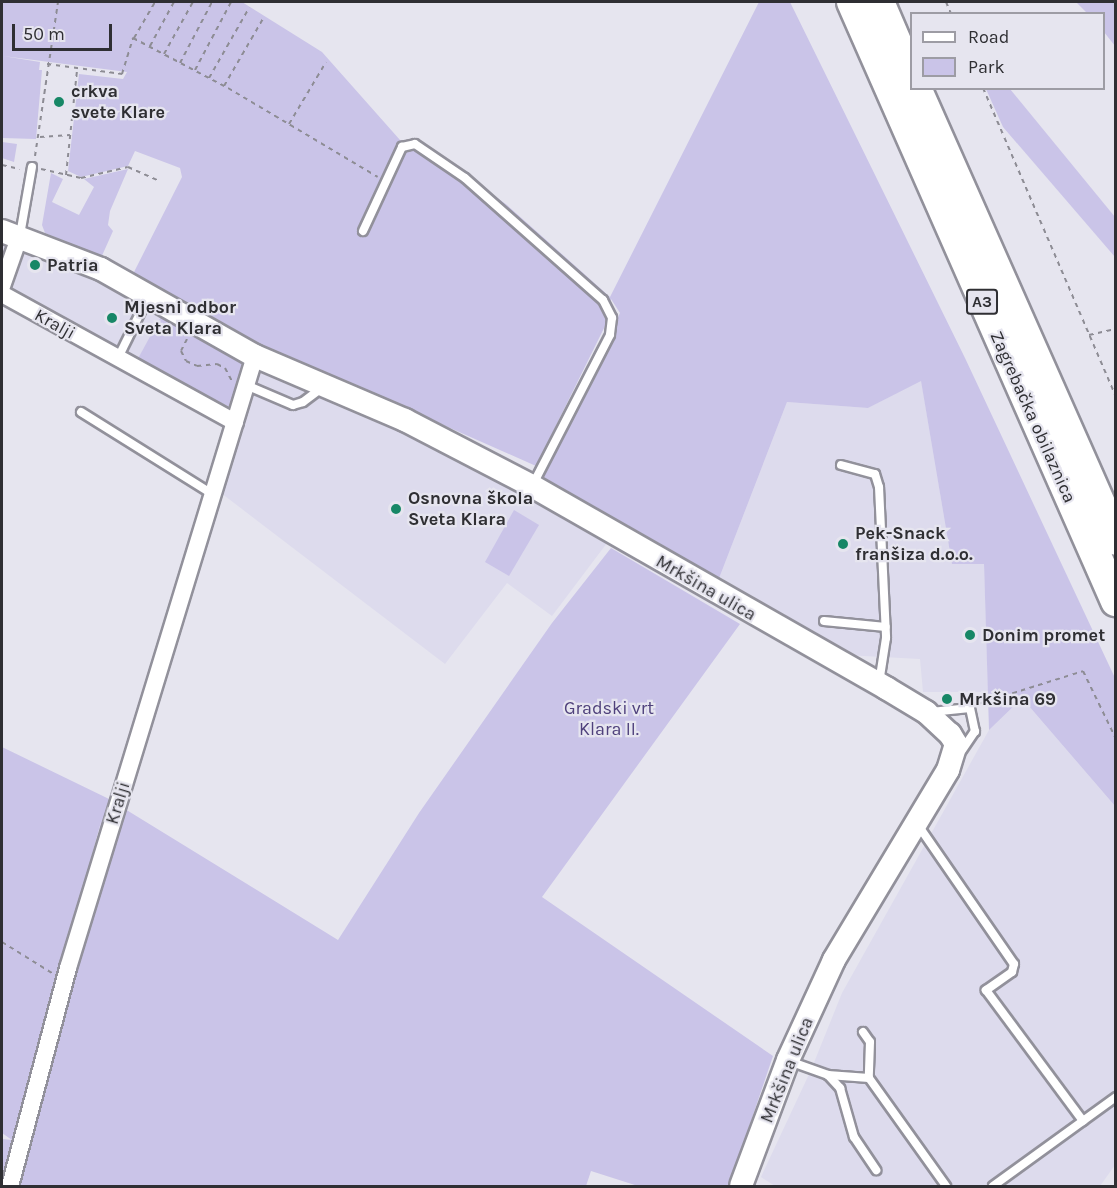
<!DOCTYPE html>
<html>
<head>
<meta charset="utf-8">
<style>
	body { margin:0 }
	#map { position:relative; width:1117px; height:1188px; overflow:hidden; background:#e6e5ef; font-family:Karla,sans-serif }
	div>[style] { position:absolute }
	.built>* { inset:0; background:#dddbed }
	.green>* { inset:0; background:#cac4e8 }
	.path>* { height:2px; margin-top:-1px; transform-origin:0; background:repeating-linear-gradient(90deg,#8d8c94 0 4.5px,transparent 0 9px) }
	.roads { filter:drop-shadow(2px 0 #92919b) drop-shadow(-2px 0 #92919b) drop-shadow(0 2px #92919b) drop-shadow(0 -2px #92919b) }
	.lane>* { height:8px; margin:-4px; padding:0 4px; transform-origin:4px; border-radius:4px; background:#fff }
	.street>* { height:16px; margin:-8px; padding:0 8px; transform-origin:8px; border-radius:8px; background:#fff }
	.secondary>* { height:22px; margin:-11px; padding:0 11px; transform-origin:11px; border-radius:11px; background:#fff }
	.highway>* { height:30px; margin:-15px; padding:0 15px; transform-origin:15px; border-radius:15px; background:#fff }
	.dots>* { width:16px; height:16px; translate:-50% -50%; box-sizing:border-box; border:3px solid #e6e5ef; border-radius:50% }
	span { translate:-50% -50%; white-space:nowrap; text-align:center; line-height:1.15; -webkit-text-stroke:4.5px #e6e5ef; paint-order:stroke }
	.shield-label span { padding:2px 4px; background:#e6e5ef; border:2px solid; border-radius:4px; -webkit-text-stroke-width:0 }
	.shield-label { font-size:16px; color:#2f2f33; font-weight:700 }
	.poi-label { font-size:18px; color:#2f2f33; font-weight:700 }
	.left { translate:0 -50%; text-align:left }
	.street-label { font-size:18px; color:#2f2f33 }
	.park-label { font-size:18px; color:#4f417c }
	.frame { position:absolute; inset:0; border:3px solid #2f2f33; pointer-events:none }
	.legend { position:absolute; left:910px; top:12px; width:195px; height:78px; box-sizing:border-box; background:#e6e5ef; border:2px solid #9d9ca4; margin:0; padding:8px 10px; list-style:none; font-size:18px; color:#2f2f33 }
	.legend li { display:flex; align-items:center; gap:12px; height:30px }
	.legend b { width:30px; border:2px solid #9d9ca4 }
	.scale { position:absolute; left:12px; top:24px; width:100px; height:27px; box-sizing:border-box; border:3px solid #2f2f33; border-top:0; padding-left:8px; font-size:18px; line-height:21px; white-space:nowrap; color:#2f2f33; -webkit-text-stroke:4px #e6e5ef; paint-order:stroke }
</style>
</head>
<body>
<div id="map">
	<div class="built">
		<div style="clip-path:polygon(2px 238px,165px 311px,136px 362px,2px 293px)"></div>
		<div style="clip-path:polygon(256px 371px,393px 427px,581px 525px,607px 543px,552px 616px,507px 583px,445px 664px,221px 493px)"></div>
		<div style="clip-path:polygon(921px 380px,952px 564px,984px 563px,988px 692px,923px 692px,920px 659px,845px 655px,718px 581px,787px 402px,868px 408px)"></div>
		<div style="clip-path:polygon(1022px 698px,1115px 806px,1115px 1165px,1100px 1186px,775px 1186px,761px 1177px,811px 1070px,842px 993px,989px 730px)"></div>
	</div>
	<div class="green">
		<div style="clip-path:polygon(2px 2px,242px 2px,322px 52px,400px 140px,425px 145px,507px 205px,610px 297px,759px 2px,790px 2px,965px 358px,1115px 678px,1115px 806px,1022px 698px,989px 730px,984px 564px,952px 564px,921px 381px,868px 408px,787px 402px,718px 581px,595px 515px,542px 478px,620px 313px,611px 299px,607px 322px,536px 466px,310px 366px,304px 370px,284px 361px,112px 263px,134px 272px,182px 177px,180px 168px,135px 151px,128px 166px,81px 177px,68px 171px,79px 74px,123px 79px,127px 72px,3px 56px,40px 62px,39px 70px,42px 70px,36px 139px,2px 138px)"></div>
		<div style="clip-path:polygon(1076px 2px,1115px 2px,1115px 46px,1104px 32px,1104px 14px,1087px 13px)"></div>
		<div style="clip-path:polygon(986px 89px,1010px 89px,1115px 217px,1115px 257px,1003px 127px)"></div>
		<div style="clip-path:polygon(2px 142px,17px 144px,14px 162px,2px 158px)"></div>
		<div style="clip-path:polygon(128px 169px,110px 211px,108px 225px,113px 231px,101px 258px,45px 233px,42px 225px,51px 173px,63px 179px,52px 202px,79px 215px,94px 187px,84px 179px)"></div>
		<div style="clip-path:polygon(163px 313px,243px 360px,232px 408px,136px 362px)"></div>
		<div style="clip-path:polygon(514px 510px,539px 525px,509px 576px,485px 562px)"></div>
		<div style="clip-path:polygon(611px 548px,740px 624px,542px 897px,773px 1056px,729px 1186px,638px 1186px,591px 1171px,586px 1186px,16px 1186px,102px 818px,2px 1186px,2px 1139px,12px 1140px,2px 1133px,2px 747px,107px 798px,338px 940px,419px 813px,552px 623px)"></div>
	</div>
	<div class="path">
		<div style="left:946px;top:2px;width:13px;rotate:67deg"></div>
		<div style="left:134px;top:38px;width:42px;rotate:-59.7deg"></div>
		<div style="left:150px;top:46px;width:50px;rotate:-61.4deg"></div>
		<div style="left:164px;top:54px;width:60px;rotate:-60.9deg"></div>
		<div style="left:180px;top:63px;width:69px;rotate:-62.3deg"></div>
		<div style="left:47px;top:64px;width:76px;rotate:7.6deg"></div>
		<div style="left:122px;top:74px;width:38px;rotate:-73deg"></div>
		<div style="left:133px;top:38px;width:107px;rotate:27.8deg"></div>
		<div style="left:228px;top:88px;width:174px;rotate:30.7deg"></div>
		<div style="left:195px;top:70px;width:77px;rotate:-62.1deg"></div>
		<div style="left:209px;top:78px;width:81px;rotate:-60.3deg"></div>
		<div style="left:224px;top:86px;width:80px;rotate:-59.9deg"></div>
		<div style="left:983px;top:88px;width:336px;rotate:66.7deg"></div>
		<div style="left:289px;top:124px;width:72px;rotate:-59.2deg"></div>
		<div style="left:40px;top:137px;width:30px;rotate:-4deg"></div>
		<div style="left:35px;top:156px;width:156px;rotate:-81.5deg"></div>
		<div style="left:2px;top:165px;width:18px;rotate:13deg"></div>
		<div style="left:41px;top:169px;width:41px;rotate:12.7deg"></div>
		<div style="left:81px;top:178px;width:48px;rotate:-13.2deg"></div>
		<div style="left:128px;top:167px;width:34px;rotate:24deg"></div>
		<div style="left:66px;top:175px;width:106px;rotate:-84deg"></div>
		<div style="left:1089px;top:335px;width:28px;rotate:-13deg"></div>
		<div style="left:187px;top:339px;width:13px;rotate:117deg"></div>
		<div style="left:181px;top:351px;width:11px;rotate:63deg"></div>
		<div style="left:186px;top:361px;width:12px;rotate:24deg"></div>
		<div style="left:197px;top:366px;width:20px;rotate:-6deg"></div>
		<div style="left:217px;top:364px;width:9px;rotate:27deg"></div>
		<div style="left:225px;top:368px;width:15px;rotate:62deg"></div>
		<div style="left:978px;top:704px;width:110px;rotate:-17.4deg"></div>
		<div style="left:1083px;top:671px;width:76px;rotate:64.1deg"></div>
		<div style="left:2px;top:942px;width:59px;rotate:31.8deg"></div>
	</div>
	<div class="roads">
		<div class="lane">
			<div style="left:363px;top:231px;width:93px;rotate:-65.1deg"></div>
			<div style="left:402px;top:147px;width:13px;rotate:-13deg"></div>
			<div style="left:415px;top:144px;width:60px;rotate:34.2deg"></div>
			<div style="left:465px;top:178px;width:184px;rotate:41.5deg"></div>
			<div style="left:603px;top:300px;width:20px;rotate:63deg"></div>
			<div style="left:612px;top:318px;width:17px;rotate:97deg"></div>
			<div style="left:610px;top:335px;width:170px;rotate:117.3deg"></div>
			<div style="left:20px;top:235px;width:69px;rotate:-80deg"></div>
			<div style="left:118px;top:358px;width:68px;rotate:-63.8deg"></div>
			<div style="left:246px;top:385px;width:51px;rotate:23.1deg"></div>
			<div style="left:293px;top:405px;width:10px;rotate:-17deg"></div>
			<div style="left:303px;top:402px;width:25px;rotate:-37deg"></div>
			<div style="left:81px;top:412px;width:155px;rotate:32deg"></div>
			<div style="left:841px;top:465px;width:35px;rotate:15deg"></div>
			<div style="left:875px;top:474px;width:14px;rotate:73deg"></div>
			<div style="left:879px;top:487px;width:151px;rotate:87.3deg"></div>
			<div style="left:886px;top:638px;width:46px;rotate:98.8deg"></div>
			<div style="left:824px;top:621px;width:62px;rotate:5.5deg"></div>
			<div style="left:931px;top:712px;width:39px;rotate:-6deg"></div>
			<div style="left:970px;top:708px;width:24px;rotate:78deg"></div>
			<div style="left:975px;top:731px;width:23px;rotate:124deg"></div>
			<div style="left:918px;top:825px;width:169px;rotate:55.4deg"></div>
			<div style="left:1014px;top:964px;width:8px;rotate:104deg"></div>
			<div style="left:1012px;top:972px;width:32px;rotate:145deg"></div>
			<div style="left:986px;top:990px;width:163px;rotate:53.5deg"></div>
			<div style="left:863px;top:1032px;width:12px;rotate:55deg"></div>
			<div style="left:870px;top:1042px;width:36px;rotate:92deg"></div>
			<div style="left:789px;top:1061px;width:41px;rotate:19.7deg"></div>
			<div style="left:828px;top:1075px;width:41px;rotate:4.2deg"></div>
			<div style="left:869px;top:1078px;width:133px;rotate:54.5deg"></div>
			<div style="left:828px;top:1075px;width:18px;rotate:47deg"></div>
			<div style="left:840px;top:1088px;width:51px;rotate:74.1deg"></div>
			<div style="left:854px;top:1137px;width:40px;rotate:56deg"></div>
			<div style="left:993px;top:1186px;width:152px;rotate:-35.9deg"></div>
		</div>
		<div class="street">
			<div style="left:2px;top:286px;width:54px;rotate:-70.6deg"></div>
			<div style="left:2px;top:294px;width:266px;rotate:28.8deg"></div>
			<div style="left:10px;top:1186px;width:226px;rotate:-75.1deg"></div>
			<div style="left:68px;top:968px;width:640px;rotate:-73.01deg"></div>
		</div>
		<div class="secondary">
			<div style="left:2px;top:231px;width:106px;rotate:21deg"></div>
			<div style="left:101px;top:269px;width:177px;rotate:29.5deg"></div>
			<div style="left:255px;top:356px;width:163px;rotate:23.1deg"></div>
			<div style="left:405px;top:420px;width:143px;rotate:27.5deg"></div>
			<div style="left:532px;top:486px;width:408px;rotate:29.7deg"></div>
			<div style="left:886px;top:688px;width:47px;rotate:31deg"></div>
			<div style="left:926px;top:712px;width:33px;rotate:43deg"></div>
			<div style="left:950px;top:734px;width:12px;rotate:59deg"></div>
			<div style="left:956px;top:744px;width:27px;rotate:107deg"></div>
			<div style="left:948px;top:770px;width:222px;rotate:121deg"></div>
			<div style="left:834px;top:960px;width:110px;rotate:114.7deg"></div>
			<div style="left:788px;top:1060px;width:134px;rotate:110.5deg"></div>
		</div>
		<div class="highway">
			<div style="left:852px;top:2px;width:655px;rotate:66.22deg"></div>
			<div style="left:879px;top:2px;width:84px;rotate:66.8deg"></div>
			<div style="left:916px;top:88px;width:494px;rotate:66.1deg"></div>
		</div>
	</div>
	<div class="dots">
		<div style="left:59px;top:102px;background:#178766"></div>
		<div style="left:35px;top:265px;background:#178766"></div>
		<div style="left:112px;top:318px;background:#178766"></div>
		<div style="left:396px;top:509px;background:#178766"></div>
		<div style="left:843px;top:544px;background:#178766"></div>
		<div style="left:970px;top:635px;background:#178766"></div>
		<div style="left:947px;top:699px;background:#178766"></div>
	</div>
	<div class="shield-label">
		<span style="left:982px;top:302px">A3</span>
	</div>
	<div class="poi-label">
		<span class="left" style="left:71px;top:102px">crkva<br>svete Klare</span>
		<span class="left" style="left:47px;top:265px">Patria</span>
		<span class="left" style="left:124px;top:318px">Mjesni odbor<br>Sveta Klara</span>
		<span class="left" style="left:408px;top:509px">Osnovna škola<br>Sveta Klara</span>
		<span class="left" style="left:855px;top:544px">Pek-Snack<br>franšiza d.o.o.</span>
		<span class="left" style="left:982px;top:635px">Donim promet</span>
		<span class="left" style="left:959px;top:699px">Mrkšina 69</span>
	</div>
	<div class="street-label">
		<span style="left:55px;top:324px;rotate:29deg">Kralji</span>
		<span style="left:1033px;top:417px;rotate:66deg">Zagrebačka obilaznica</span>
		<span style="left:706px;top:588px;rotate:30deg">Mrkšina ulica</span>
		<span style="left:118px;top:803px;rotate:-73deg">Kralji</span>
		<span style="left:787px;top:1070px;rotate:-68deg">Mrkšina ulica</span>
	</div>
	<div class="park-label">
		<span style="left:609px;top:719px">Gradski vrt<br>Klara II.</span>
	</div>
	<div class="frame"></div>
	<ul class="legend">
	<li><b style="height:8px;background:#fff"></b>Road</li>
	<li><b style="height:16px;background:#cac4e8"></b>Park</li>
	</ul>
	<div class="scale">50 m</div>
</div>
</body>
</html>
